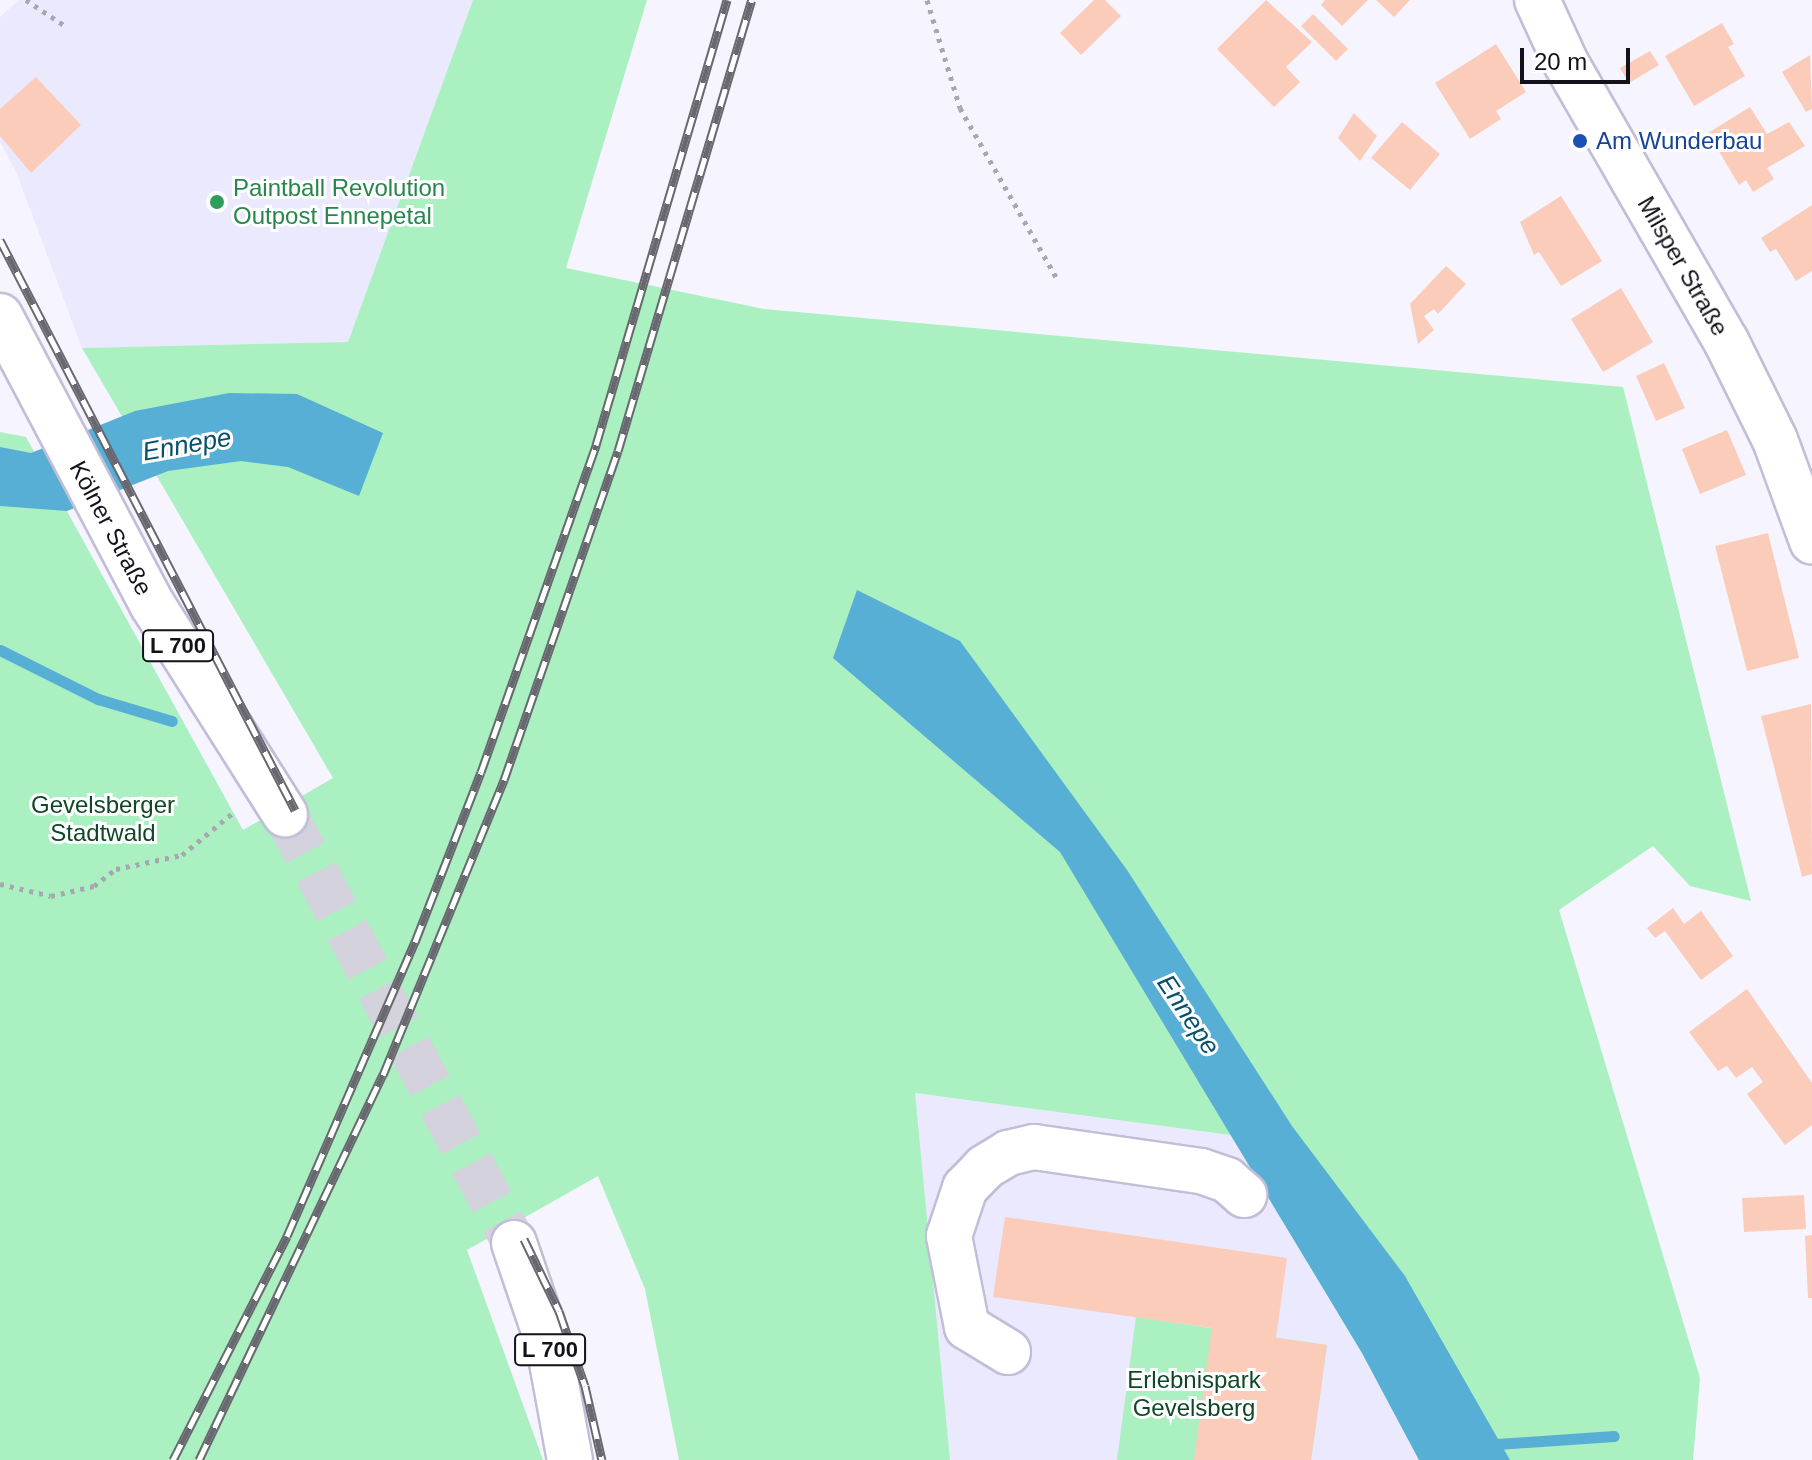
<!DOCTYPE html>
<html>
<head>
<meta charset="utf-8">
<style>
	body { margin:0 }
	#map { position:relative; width:1812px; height:1460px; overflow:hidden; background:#f5f4ff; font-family:Helvetica,sans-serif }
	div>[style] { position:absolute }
	.built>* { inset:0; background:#ebe9fe }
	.green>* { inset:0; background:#aaf0c0 }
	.water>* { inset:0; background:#58afd6 }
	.stream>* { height:11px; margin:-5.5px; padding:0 5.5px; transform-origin:5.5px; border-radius:5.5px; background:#58afd6 }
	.building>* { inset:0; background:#fcccba }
	.major-tunnel>* { height:44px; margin-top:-22px; transform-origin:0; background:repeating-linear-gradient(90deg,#d3d2dd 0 44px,transparent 0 66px) }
	.path>* { height:5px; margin-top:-2.5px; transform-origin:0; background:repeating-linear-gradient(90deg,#a8a7b1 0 4px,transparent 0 10px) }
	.roads { filter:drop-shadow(2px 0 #c1bed8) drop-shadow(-2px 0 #c1bed8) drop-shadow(0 2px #c1bed8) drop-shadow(0 -2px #c1bed8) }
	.minor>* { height:44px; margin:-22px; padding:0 22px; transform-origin:22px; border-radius:22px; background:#fff }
	.major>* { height:44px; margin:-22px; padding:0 22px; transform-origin:22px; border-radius:22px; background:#fff }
	.rail>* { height:9px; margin-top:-4.5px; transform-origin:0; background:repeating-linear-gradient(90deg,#fff 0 18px,#696871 0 36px); box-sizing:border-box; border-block:2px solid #696871 }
	.dots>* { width:22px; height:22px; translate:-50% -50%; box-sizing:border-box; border:4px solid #fff; border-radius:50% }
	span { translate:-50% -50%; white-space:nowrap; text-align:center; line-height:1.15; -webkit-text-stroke:6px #fff; paint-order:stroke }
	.shield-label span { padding:2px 6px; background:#fff; border:2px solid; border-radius:6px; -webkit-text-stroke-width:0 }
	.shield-label { font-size:22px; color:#13121b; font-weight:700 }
	.transit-label { font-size:24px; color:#164399 }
	.left { translate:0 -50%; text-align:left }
	.leisure-label { font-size:24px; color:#27864d }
	.street-label { font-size:24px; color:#13121b }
	.park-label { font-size:24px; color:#0f4727 }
	.water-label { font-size:26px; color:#07516c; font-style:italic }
	.scale { position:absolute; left:1520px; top:48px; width:110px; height:36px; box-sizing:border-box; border:4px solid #13121b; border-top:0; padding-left:10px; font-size:24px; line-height:28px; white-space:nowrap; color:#13121b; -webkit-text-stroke:6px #fff; paint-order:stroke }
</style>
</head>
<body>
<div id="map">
	<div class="built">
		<div style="clip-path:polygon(19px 0,473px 0,348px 342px,82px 348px,17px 174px,0 142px,0 17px)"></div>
		<div style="clip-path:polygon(914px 1093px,1231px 1135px,1362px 1353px,1419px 1460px,950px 1460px)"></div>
	</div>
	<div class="green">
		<div style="clip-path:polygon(473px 0,647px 0,566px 268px,764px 309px,1623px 387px,1751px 901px,1690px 886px,1653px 846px,1559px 910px,1700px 1378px,1693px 1460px,1419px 1460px,1362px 1353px,1231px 1135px,915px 1093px,950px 1460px,679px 1460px,645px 1289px,598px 1176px,467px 1250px,543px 1460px,0 1460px,0 432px,26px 437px,243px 830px,333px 778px,82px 348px,348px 342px)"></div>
		<div style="clip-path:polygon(1136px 1317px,1327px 1345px,1311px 1460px,1117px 1460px)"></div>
	</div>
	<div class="water">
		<div style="clip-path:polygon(229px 393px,297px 394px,383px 433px,359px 496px,288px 467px,241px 461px,168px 471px,67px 511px,0 506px,0 447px,31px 453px,135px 411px)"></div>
		<div style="clip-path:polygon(857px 590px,960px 641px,1127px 870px,1292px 1126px,1405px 1276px,1510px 1460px,1419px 1460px,1362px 1353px,1060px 852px,833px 658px)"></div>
	</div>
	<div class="stream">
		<div style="left:0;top:650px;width:110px;rotate:26.6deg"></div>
		<div style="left:98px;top:699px;width:77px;rotate:16.6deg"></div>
		<div style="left:1483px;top:1445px;width:131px;rotate:-3.9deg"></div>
	</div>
	<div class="building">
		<div style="clip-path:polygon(1094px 0,1105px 0,1121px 16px,1081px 55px,1060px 33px)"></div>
		<div style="clip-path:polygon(1266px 0,1312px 42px,1286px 67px,1300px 82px,1274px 107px,1217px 49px)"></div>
		<div style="clip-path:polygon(1325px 0,1368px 0,1342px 26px,1321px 5px)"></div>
		<div style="clip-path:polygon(1376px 0,1410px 0,1394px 17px)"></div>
		<div style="clip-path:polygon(1313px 14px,1348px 49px,1336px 61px,1301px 26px)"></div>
		<div style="clip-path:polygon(1722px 23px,1734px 44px,1728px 47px,1745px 76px,1694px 106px,1665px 56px)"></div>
		<div style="clip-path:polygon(1496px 44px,1526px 92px,1496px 111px,1501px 119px,1470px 139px,1435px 83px)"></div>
		<div style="clip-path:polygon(1650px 51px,1659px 65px,1629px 83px,1620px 68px)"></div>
		<div style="clip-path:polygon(1810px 55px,1812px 109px,1806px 112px,1782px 72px)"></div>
		<div style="clip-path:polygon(36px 77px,81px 125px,31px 173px,0 136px,0 109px)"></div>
		<div style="clip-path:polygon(1750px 107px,1767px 134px,1789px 122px,1805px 146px,1767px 168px,1774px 179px,1753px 192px,1746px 180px,1739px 185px,1708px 133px)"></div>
		<div style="clip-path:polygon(1354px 113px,1377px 136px,1360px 161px,1338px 138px)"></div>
		<div style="clip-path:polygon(1402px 122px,1440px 154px,1410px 190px,1371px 158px)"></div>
		<div style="clip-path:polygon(1561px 196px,1602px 261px,1561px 286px,1539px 252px,1534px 255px,1520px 222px)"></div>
		<div style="clip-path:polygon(1812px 205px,1812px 271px,1796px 281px,1776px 249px,1770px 252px,1761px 238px)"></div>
		<div style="clip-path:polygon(1446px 266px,1466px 284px,1438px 314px,1434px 309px,1424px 316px,1434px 330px,1418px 344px,1410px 304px)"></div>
		<div style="clip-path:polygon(1621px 288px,1653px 342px,1603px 372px,1571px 319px)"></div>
		<div style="clip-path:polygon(1664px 363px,1685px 408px,1656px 421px,1636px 376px)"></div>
		<div style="clip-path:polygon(1727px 430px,1746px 475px,1700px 494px,1682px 449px)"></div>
		<div style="clip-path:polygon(1768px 533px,1799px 658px,1747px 671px,1715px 546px)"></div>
		<div style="clip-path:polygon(1811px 704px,1812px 874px,1802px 877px,1761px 716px)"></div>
		<div style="clip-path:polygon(1673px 908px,1684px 924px,1701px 911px,1733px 956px,1701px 980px,1665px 931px,1655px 938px,1647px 928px)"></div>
		<div style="clip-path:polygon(1747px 989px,1812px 1083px,1812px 1125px,1785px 1145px,1747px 1094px,1763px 1082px,1752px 1067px,1736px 1078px,1727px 1066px,1718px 1071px,1689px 1032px)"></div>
		<div style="clip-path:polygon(1804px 1195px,1806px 1229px,1744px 1232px,1742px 1198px)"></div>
		<div style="clip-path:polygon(1005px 1217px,1287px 1258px,1276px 1338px,1327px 1345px,1311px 1460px,1194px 1460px,1212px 1328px,993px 1297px)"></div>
		<div style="clip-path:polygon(1812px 1235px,1812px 1298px,1808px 1298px,1805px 1236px)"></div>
	</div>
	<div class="major-tunnel">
		<div style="left:285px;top:814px;width:486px;rotate:61.9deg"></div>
	</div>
	<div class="path">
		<div style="left:26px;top:0;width:49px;rotate:33.4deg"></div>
		<div style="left:927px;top:0;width:113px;rotate:73deg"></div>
		<div style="left:960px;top:108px;width:197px;rotate:60.4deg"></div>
		<div style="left:0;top:884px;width:52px;rotate:13.2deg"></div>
		<div style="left:51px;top:896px;width:44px;rotate:-13.1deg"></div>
		<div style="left:94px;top:886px;width:28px;rotate:-38deg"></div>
		<div style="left:116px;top:869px;width:67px;rotate:-12deg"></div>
		<div style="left:182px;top:855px;width:69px;rotate:-39.7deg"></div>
	</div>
	<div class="roads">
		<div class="minor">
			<div style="left:1537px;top:0;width:69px;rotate:65.3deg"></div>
			<div style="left:1566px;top:63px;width:321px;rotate:60.1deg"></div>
			<div style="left:1726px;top:341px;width:110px;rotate:63.7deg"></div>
			<div style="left:1775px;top:440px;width:108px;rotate:69.9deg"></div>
			<div style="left:1008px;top:1352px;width:48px;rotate:-148.6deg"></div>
			<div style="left:967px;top:1327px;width:93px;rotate:-101.2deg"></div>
			<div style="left:949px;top:1236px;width:51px;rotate:-71.6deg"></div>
			<div style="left:965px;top:1188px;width:29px;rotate:-46deg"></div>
			<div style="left:985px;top:1167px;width:27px;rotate:-31deg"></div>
			<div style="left:1008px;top:1153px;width:27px;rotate:-13deg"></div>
			<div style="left:1034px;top:1147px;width:169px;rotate:8.2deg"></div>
			<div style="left:1201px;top:1171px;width:28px;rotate:19deg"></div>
			<div style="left:1227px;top:1180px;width:23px;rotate:41deg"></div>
		</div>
		<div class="major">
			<div style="left:0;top:316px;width:326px;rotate:62.2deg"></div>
			<div style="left:152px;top:604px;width:249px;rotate:57.7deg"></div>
			<div style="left:514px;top:1243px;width:109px;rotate:71.2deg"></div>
			<div style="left:549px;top:1346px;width:116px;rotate:79.6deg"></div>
		</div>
	</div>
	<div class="rail">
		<div style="left:0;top:240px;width:642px;rotate:62.64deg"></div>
		<div style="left:524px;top:1239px;width:80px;rotate:64.1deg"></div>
		<div style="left:559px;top:1311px;width:79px;rotate:70.9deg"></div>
		<div style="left:585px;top:1386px;width:76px;rotate:77.1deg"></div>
		<div style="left:173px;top:1460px;width:251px;rotate:-63deg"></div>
		<div style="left:287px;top:1236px;width:321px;rotate:-66.5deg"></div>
		<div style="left:415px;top:942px;width:182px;rotate:-68.8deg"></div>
		<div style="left:481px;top:772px;width:347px;rotate:-70.6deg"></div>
		<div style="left:596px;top:445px;width:464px;rotate:-73.6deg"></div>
		<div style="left:199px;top:1460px;width:427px;rotate:-64.5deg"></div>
		<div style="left:383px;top:1075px;width:319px;rotate:-67.7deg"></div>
		<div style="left:504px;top:780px;width:348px;rotate:-70.9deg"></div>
		<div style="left:618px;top:451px;width:470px;rotate:-73.5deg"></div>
	</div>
	<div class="dots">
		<div style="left:1580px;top:141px;background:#1a4fb4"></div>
		<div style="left:217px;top:202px;background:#2e9e5b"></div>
	</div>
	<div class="shield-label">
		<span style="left:178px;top:646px">L 700</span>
		<span style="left:550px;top:1350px">L 700</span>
	</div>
	<div class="transit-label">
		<span class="left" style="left:1596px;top:141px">Am Wunderbau</span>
	</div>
	<div class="leisure-label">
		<span class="left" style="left:233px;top:202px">Paintball Revolution<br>Outpost Ennepetal</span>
	</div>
	<div class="street-label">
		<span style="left:1683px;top:266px;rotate:60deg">Milsper Straße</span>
		<span style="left:111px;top:528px;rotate:62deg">Kölner Straße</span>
	</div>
	<div class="park-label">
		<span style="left:103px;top:819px">Gevelsberger<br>Stadtwald</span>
		<span style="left:1194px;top:1394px">Erlebnispark<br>Gevelsberg</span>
	</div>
	<div class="water-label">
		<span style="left:187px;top:445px;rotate:-10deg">Ennepe</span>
		<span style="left:1188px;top:1015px;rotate:56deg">Ennepe</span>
	</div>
	<div class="scale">20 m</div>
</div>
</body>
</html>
